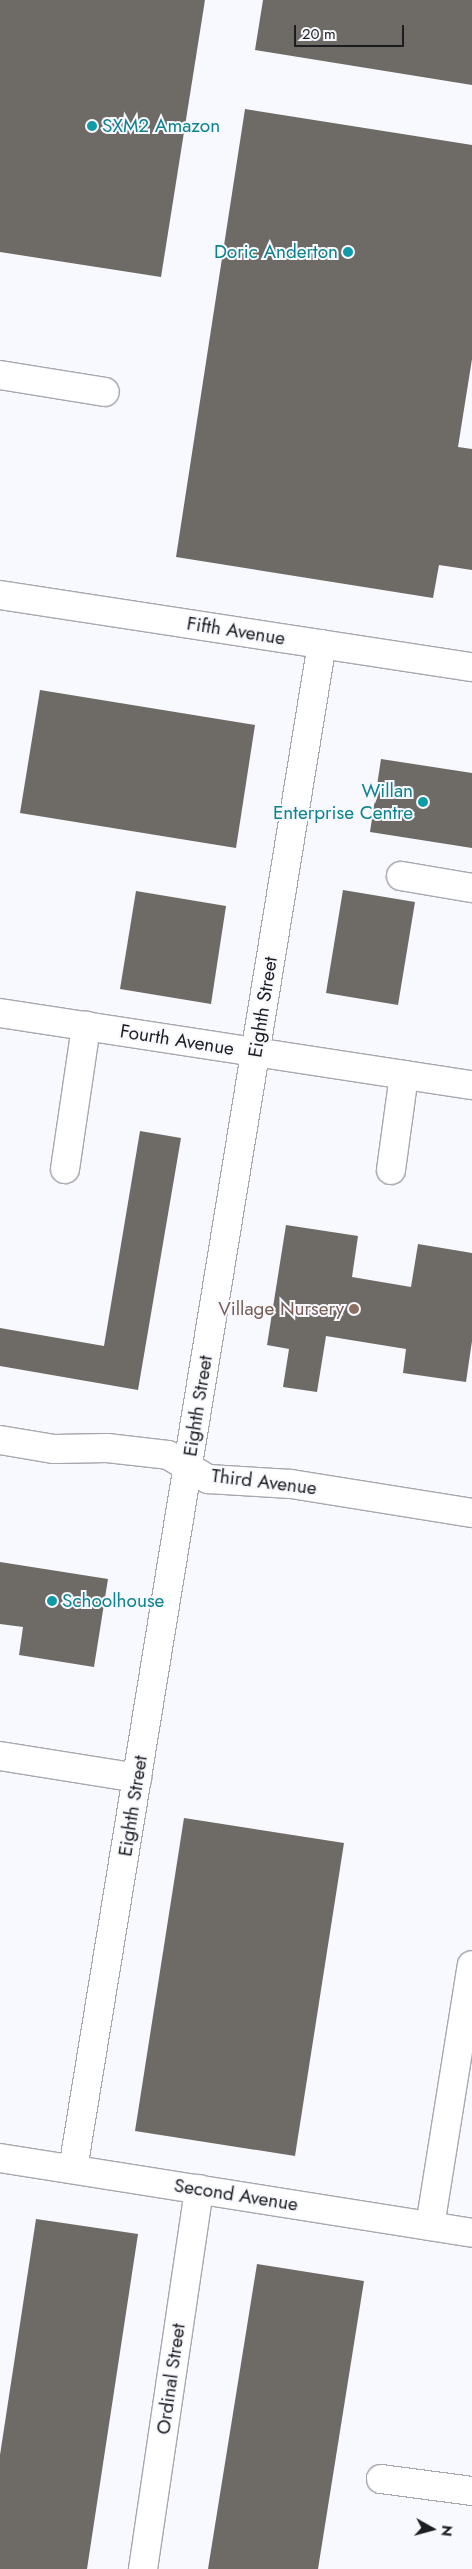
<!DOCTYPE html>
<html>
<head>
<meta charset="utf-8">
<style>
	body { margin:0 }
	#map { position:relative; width:472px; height:2569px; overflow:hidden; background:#f8f9fe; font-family:Jost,sans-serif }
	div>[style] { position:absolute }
	.building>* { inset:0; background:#6e6a66 }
	.roads { filter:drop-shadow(1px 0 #a7a8ae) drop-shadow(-1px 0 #a7a8ae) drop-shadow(0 1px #a7a8ae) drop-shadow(0 -1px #a7a8ae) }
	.minor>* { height:28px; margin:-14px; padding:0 14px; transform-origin:14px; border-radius:14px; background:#fff }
	.dots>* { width:14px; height:14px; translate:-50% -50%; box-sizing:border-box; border:2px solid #f8f9fe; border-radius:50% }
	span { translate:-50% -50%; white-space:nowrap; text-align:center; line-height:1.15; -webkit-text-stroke:4px #f8f9fe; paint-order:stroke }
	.culture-label { font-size:19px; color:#0d838f }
	.left { translate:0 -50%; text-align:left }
	.right { translate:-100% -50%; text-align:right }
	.street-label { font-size:19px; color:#1c1d1f }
	.education-label { font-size:19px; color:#785e54 }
	.north { position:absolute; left:407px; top:2504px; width:50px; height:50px; -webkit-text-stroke:4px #f8f9fe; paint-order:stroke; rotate:97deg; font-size:14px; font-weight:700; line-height:20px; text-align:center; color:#1c1d1f }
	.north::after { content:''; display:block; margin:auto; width:18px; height:22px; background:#1c1d1f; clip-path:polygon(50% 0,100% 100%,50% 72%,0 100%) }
	.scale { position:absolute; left:294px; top:25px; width:110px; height:22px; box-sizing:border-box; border:2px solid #1c1d1f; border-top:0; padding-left:6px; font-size:15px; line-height:18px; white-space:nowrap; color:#1c1d1f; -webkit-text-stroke:4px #f8f9fe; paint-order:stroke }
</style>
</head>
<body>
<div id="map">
	<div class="building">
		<div style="clip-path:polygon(0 0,205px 0,161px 277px,0 252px)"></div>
		<div style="clip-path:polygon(263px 0,472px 0,472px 85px,255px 50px)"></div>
		<div style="clip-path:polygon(245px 109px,472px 145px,472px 359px,458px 447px,472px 449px,472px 570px,439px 565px,433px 598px,176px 557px)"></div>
		<div style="clip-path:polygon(40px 690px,255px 725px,236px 848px,20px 813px)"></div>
		<div style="clip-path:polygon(381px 759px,472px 773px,472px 848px,370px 832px)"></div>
		<div style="clip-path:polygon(343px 890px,415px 902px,398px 1005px,326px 993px)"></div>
		<div style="clip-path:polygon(136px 891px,226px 906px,211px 1004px,120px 989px)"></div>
		<div style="clip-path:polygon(140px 1131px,181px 1138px,138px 1390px,0 1366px,0 1328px,104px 1346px)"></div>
		<div style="clip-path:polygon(286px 1225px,358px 1236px,352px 1277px,411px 1287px,418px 1244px,472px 1253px,472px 1341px,466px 1382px,403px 1373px,406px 1349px,326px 1336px,317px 1392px,283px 1387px,289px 1349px,267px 1345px)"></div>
		<div style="clip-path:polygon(0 1562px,108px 1579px,94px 1667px,19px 1655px,23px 1627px,0 1624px)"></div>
		<div style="clip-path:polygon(184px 1818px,344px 1843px,295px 2156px,135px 2131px)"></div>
		<div style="clip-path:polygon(36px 2219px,138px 2234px,87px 2569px,0 2569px,0 2455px)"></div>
		<div style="clip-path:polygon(257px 2264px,364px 2281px,318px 2569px,208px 2569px)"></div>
	</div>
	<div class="roads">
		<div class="minor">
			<div style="left:0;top:375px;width:106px;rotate:9.2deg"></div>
			<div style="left:0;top:595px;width:477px;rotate:8.7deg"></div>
			<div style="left:401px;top:876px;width:72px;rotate:9.6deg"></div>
			<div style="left:0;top:1013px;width:477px;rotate:8.7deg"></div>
			<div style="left:65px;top:1169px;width:145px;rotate:-81.6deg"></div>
			<div style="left:391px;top:1170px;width:96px;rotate:-82.2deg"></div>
			<div style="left:0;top:1440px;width:55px;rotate:9.5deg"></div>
			<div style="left:54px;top:1449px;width:53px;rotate:-1.1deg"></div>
			<div style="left:107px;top:1448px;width:61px;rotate:6.5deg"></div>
			<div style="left:168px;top:1455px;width:47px;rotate:31deg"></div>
			<div style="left:208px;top:1479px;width:83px;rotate:3.4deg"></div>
			<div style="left:291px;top:1484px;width:183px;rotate:9.1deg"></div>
			<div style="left:0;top:1756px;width:139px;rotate:9.1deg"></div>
			<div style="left:0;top:2158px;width:478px;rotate:9deg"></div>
			<div style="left:73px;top:2169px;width:1545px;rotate:-80.73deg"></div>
			<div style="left:430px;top:2226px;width:264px;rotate:-80.9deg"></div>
			<div style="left:381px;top:2479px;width:92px;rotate:7.5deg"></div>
			<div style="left:143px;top:2569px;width:384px;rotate:-81.6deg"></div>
		</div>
	</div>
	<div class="dots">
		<div style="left:92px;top:126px;background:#0f9aa8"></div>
		<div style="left:348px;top:252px;background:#0f9aa8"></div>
		<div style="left:423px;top:802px;background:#0f9aa8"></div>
		<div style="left:354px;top:1309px;background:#8d6e63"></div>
		<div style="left:52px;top:1601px;background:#0f9aa8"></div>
	</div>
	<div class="culture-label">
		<span class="left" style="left:102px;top:126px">SXM2 Amazon</span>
		<span class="right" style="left:338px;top:252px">Doric Anderton</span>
		<span class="right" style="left:413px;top:802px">Willan<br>Enterprise Centre</span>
		<span class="left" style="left:62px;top:1601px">Schoolhouse</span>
	</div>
	<div class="street-label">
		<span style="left:236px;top:631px;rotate:9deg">Fifth Avenue</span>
		<span style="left:263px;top:1007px;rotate:-81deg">Eighth Street</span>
		<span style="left:177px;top:1040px;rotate:9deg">Fourth Avenue</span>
		<span style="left:198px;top:1406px;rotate:-81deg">Eighth Street</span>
		<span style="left:264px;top:1482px;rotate:7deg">Third Avenue</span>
		<span style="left:133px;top:1806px;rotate:-81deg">Eighth Street</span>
		<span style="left:236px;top:2195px;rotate:9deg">Second Avenue</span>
		<span style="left:171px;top:2379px;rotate:-82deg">Ordinal Street</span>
	</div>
	<div class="education-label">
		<span class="right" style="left:344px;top:1309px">Village Nursery</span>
	</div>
	<div class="north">N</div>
	<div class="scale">20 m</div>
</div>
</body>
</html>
